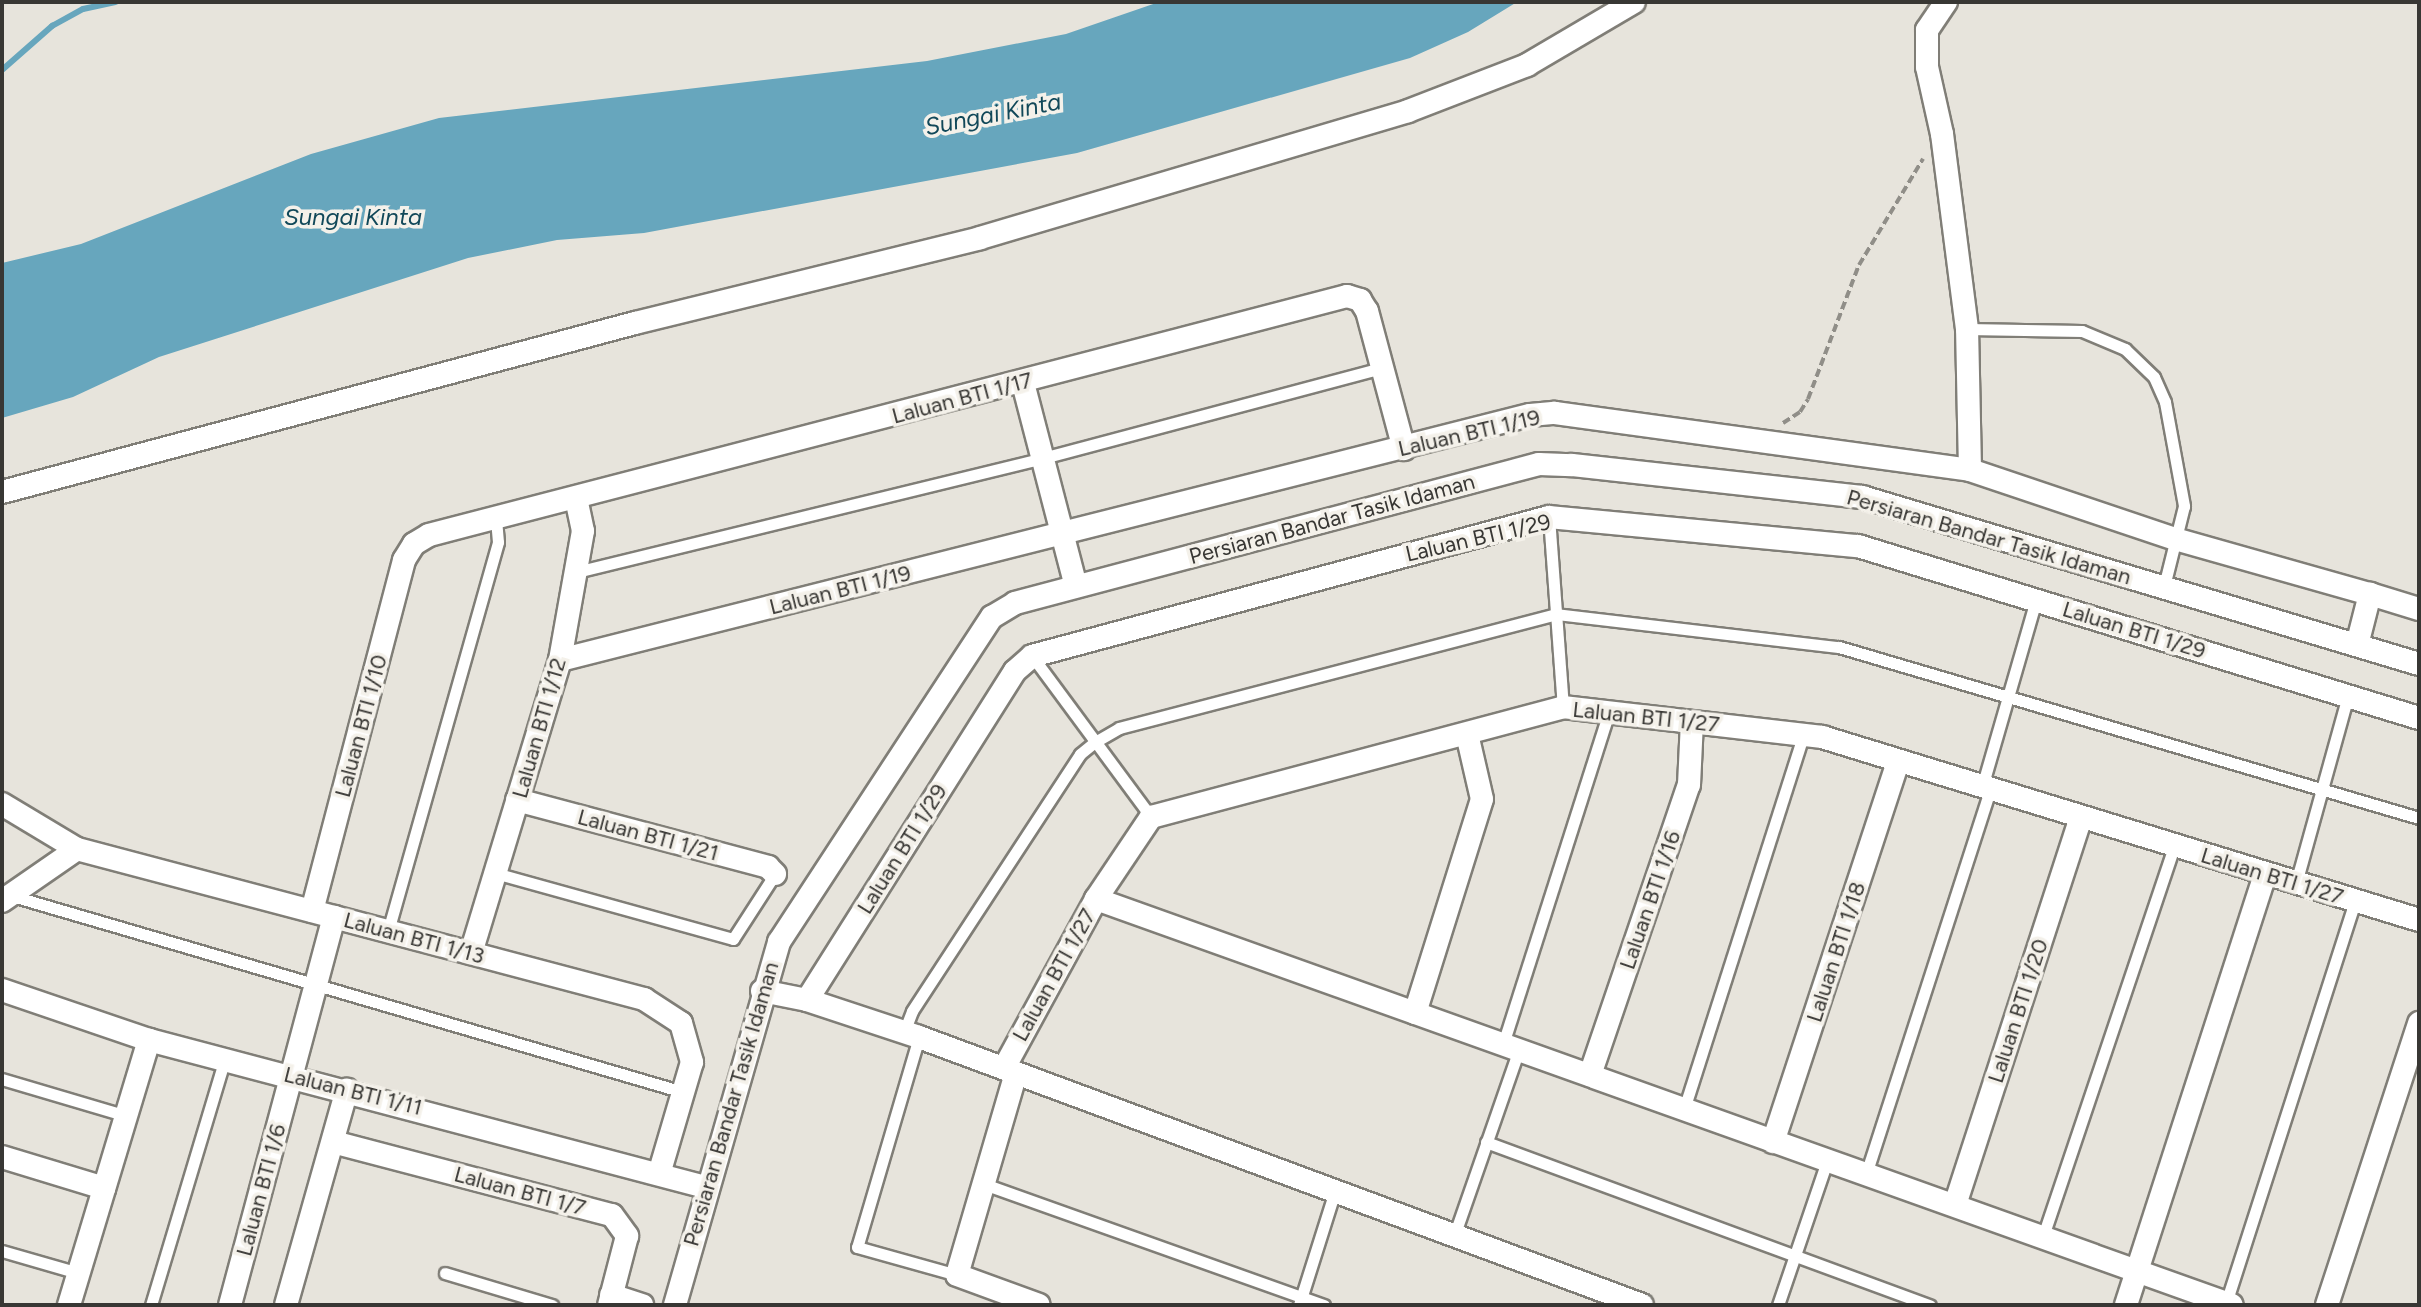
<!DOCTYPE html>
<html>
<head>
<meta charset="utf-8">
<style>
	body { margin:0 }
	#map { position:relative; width:2421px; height:1307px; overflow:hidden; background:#e7e4dc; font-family:Figtree,sans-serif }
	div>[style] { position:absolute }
	.water>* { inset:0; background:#67a6bd }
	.stream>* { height:6px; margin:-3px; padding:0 3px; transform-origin:3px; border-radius:3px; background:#67a6bd }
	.path>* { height:4px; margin-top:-2px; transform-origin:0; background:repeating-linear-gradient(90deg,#908e88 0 8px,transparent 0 12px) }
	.roads { filter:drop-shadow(2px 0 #807e77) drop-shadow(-2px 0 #807e77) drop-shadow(0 2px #807e77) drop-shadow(0 -2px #807e77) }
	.service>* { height:11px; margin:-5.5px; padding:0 5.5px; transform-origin:5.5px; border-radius:5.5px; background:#fff }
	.minor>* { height:22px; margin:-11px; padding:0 11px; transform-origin:11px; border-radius:11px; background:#fff }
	span { translate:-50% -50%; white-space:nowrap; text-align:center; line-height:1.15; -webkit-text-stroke:7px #f4f1ea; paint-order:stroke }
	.street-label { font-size:22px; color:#383734 }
	.water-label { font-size:24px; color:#114859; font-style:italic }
	.frame { position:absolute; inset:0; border:4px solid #383734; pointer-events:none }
</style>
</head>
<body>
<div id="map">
	<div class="water">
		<div style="clip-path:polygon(1159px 2px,1517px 2px,1468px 32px,1410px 58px,1077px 153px,644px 233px,557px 240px,468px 258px,159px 357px,73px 397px,2px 418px,2px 263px,81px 244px,311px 154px,439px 118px,927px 61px,1066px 34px)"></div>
	</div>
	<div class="stream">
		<div style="left:2px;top:70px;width:67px;rotate:-41.3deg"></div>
		<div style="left:52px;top:26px;width:35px;rotate:-29deg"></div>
		<div style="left:83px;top:9px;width:33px;rotate:-12deg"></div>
	</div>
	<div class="path">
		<div style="left:1783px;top:423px;width:20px;rotate:-33deg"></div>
		<div style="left:1800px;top:412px;width:15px;rotate:-58deg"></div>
		<div style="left:1808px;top:399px;width:143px;rotate:-69.2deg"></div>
		<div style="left:1859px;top:265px;width:124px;rotate:-58.9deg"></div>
	</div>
	<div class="roads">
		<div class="service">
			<div style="left:1967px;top:329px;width:115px;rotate:1deg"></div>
			<div style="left:2082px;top:331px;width:47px;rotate:22.7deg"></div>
			<div style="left:2125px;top:349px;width:40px;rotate:44deg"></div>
			<div style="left:2154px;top:377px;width:27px;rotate:66deg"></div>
			<div style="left:2165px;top:402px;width:106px;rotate:79.6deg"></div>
			<div style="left:2184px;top:506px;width:82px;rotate:104deg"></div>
			<div style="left:1549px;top:517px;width:191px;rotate:85.8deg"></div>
			<div style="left:576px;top:572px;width:481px;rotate:-13.7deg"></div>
			<div style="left:1043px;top:458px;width:350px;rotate:-14.9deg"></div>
			<div style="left:1032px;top:656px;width:200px;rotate:53.5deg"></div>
			<div style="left:1982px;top:787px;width:195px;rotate:-73.9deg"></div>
			<div style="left:495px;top:873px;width:247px;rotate:15.5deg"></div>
			<div style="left:733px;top:939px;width:77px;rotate:-57.1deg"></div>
			<div style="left:2296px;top:883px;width:194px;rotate:-74.5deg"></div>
			<div style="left:9px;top:895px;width:702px;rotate:16.29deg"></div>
			<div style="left:388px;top:931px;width:404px;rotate:-74.2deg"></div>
			<div style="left:498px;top:542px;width:24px;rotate:-95deg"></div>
			<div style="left:904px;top:1032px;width:22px;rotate:-69deg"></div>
			<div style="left:912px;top:1011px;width:307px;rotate:-56.8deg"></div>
			<div style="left:1080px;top:754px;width:19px;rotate:-39deg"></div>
			<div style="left:1095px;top:742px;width:28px;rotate:-30deg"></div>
			<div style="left:1119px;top:728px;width:452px;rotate:-14.6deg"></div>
			<div style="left:1556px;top:614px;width:285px;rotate:6.7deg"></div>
			<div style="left:1839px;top:647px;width:605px;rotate:16.43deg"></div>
			<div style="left:919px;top:1037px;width:219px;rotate:106.4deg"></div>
			<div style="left:857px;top:1247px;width:104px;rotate:15.6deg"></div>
			<div style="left:1503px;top:1044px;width:349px;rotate:-72.3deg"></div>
			<div style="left:2px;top:1079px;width:130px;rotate:16.5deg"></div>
			<div style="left:1684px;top:1109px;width:392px;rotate:-72.3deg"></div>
			<div style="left:1486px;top:1142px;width:473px;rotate:20.2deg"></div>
			<div style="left:1866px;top:1174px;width:404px;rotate:-72.1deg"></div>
			<div style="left:984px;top:1184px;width:361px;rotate:19.6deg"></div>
			<div style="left:1454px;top:1236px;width:198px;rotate:-70.8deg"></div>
			<div style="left:2043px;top:1236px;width:411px;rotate:-71.4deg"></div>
			<div style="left:2px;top:1251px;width:79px;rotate:16.1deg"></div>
			<div style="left:445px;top:1273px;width:112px;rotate:16.7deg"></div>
			<div style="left:2226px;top:1303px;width:422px;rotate:-72.2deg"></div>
			<div style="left:151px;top:1305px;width:257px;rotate:-73.3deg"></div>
			<div style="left:1299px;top:1305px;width:120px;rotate:-72.5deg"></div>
			<div style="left:1778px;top:1305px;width:152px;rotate:-71.2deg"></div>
		</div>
		<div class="minor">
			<div style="left:1023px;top:383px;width:210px;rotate:75.4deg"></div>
			<div style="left:1970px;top:470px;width:216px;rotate:18.6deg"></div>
			<div style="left:2175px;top:539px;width:203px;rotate:15.8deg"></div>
			<div style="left:2px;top:492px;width:655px;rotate:-14.95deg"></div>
			<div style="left:635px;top:323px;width:355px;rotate:-13.8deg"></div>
			<div style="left:980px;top:238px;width:446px;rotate:-16.5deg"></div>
			<div style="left:1408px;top:111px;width:128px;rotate:-21.1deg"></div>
			<div style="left:1527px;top:65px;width:124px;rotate:-30.5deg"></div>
			<div style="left:2357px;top:645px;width:53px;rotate:-75.7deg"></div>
			<div style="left:2370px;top:594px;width:51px;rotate:17deg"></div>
			<div style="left:560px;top:660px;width:1000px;rotate:-14.18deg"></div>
			<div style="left:1530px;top:415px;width:25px;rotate:-5deg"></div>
			<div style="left:1555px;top:413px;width:419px;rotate:7.8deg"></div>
			<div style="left:1970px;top:470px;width:141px;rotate:-91.2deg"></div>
			<div style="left:1967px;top:329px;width:197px;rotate:-97.3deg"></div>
			<div style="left:1942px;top:134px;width:69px;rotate:-102.6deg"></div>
			<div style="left:1927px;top:67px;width:37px;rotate:-90deg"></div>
			<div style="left:1927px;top:30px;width:34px;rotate:-56deg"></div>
			<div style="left:517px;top:800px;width:260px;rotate:14.9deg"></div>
			<div style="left:768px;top:867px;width:10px;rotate:45deg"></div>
			<div style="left:2px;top:804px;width:87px;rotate:31deg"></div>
			<div style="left:77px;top:849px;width:587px;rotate:14.82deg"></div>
			<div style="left:644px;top:999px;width:44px;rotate:33deg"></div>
			<div style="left:681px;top:1023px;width:41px;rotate:74.2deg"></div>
			<div style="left:692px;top:1062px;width:114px;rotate:106.4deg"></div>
			<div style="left:1096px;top:899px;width:1206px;rotate:19.67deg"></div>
			<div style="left:2px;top:901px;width:91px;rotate:-34.7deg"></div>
			<div style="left:312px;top:911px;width:363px;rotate:-75.3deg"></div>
			<div style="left:404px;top:560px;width:19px;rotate:-58deg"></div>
			<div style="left:414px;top:544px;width:17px;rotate:-31deg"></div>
			<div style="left:429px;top:535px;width:949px;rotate:-14.59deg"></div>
			<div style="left:1347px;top:296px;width:14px;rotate:17deg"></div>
			<div style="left:1360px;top:300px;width:13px;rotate:58deg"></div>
			<div style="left:1367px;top:311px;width:143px;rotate:75deg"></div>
			<div style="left:471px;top:953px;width:306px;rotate:-73.1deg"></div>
			<div style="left:560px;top:660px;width:131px;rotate:-79.9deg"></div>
			<div style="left:583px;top:531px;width:34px;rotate:-102deg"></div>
			<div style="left:2px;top:990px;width:155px;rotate:18.8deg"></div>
			<div style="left:149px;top:1040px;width:575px;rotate:14.81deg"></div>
			<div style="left:762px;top:991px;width:46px;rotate:11.3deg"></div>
			<div style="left:807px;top:1000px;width:118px;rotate:18.3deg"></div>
			<div style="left:919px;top:1037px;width:771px;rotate:20.34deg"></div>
			<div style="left:807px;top:1000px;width:389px;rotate:-57.7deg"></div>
			<div style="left:1015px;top:671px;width:23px;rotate:-41deg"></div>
			<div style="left:1032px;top:656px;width:535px;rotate:-15.05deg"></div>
			<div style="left:1549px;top:517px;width:310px;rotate:5.4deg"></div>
			<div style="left:1858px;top:546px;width:587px;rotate:17.05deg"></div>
			<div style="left:1415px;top:1013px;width:224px;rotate:-72.6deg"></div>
			<div style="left:1482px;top:799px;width:67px;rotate:-103deg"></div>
			<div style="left:1004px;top:1068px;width:192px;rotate:-61.4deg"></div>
			<div style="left:1096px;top:899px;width:99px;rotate:-56.1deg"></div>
			<div style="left:1151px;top:817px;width:426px;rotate:-14.9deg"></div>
			<div style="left:1563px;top:707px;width:261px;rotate:6.6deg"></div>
			<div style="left:1822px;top:737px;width:624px;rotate:17.04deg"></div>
			<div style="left:1016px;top:1073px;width:210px;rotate:106.3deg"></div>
			<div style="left:957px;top:1275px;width:87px;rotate:20.1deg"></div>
			<div style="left:1590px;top:1075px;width:306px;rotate:-71.2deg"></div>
			<div style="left:1689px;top:785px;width:63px;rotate:-87.3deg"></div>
			<div style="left:333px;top:1142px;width:288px;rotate:14.7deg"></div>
			<div style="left:612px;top:1215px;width:26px;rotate:54deg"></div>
			<div style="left:627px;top:1236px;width:71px;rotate:104.6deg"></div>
			<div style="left:1773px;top:1142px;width:401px;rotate:-71.8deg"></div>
			<div style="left:2px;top:1157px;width:107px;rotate:16.9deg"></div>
			<div style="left:1955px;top:1205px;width:408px;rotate:-72deg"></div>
			<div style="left:611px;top:1295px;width:33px;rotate:18deg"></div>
			<div style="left:69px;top:1305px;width:277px;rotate:-73.2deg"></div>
			<div style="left:230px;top:1305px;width:402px;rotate:-75deg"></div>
			<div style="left:286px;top:1305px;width:224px;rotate:-74.2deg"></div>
			<div style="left:675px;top:1305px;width:378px;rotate:-74deg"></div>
			<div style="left:779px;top:942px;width:389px;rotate:-56.8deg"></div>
			<div style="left:992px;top:617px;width:27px;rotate:-31deg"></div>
			<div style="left:1015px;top:603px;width:542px;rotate:-14.86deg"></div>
			<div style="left:1539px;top:464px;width:33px;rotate:2deg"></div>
			<div style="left:1572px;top:465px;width:292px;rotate:6.3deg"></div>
			<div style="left:1862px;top:497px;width:581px;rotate:16.69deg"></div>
			<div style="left:2126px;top:1305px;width:452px;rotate:-72.1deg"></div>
			<div style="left:2327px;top:1305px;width:297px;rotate:-71.9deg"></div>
		</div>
	</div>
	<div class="street-label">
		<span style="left:962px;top:398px;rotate:-15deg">Laluan BTI 1/17</span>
		<span style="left:1469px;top:433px;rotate:-13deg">Laluan BTI 1/19</span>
		<span style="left:1332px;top:519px;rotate:-15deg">Persiaran Bandar Tasik Idaman</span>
		<span style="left:1989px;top:537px;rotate:16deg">Persiaran Bandar Tasik Idaman</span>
		<span style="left:1478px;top:538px;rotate:-13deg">Laluan BTI 1/29</span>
		<span style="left:840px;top:590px;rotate:-14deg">Laluan BTI 1/19</span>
		<span style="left:2134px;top:630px;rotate:17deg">Laluan BTI 1/29</span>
		<span style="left:1646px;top:717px;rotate:6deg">Laluan BTI 1/27</span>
		<span style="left:361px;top:726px;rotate:-75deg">Laluan BTI 1/10</span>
		<span style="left:539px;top:728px;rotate:-74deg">Laluan BTI 1/12</span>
		<span style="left:648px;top:835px;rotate:15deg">Laluan BTI 1/21</span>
		<span style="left:902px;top:849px;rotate:-58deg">Laluan BTI 1/29</span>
		<span style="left:2272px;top:876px;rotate:17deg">Laluan BTI 1/27</span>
		<span style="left:1650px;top:900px;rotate:-71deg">Laluan BTI 1/16</span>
		<span style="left:414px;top:938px;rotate:15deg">Laluan BTI 1/13</span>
		<span style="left:1836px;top:952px;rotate:-72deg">Laluan BTI 1/18</span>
		<span style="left:1054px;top:975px;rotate:-61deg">Laluan BTI 1/27</span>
		<span style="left:2018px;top:1011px;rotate:-72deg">Laluan BTI 1/20</span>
		<span style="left:353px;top:1091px;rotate:14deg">Laluan BTI 1/11</span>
		<span style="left:731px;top:1104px;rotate:-74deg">Persiaran Bandar Tasik Idaman</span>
		<span style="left:261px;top:1190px;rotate:-75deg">Laluan BTI 1/6</span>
		<span style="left:520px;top:1191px;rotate:15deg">Laluan BTI 1/7</span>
	</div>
	<div class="water-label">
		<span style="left:993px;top:114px;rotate:-11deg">Sungai Kinta</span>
		<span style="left:353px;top:217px">Sungai Kinta</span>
	</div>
	<div class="frame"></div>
</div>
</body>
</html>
